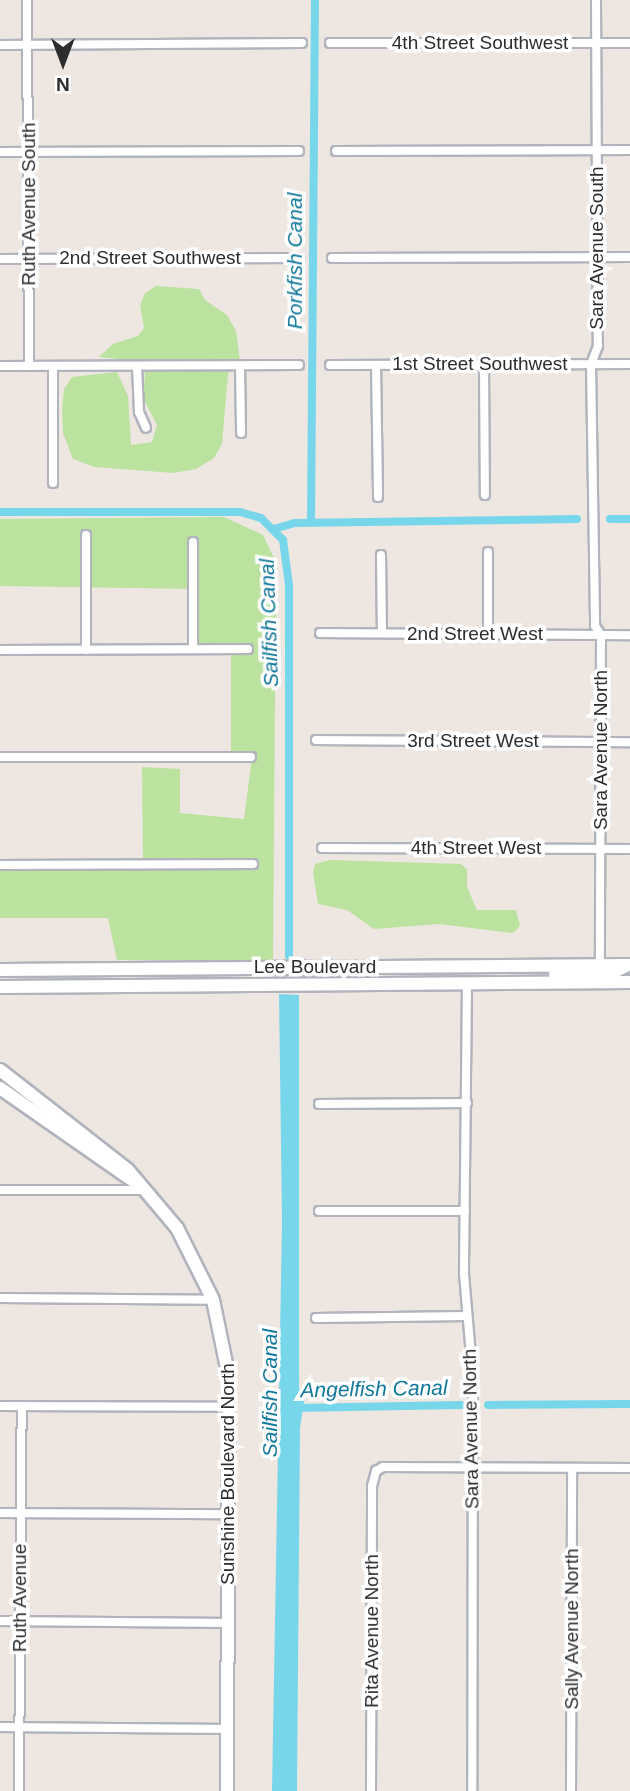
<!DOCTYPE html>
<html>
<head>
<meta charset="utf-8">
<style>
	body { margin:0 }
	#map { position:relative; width:630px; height:1791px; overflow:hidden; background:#eee7e1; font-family:Helvetica,sans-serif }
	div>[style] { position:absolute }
	.green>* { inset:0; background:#bbe29f }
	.water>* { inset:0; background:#78d6eb }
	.canal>* { height:8px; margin:-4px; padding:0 4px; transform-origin:4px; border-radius:4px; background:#78d6eb }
	.roads { filter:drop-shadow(2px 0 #b1b4bd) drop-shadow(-2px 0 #b1b4bd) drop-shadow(0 2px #b1b4bd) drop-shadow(0 -2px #b1b4bd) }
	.street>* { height:8px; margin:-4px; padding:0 4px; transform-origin:4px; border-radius:4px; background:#fff }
	.secondary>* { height:12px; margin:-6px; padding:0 6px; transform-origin:6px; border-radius:6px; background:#fff }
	span { translate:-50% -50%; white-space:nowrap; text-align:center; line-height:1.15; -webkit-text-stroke:7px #fff; paint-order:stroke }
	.street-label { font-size:19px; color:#2d2d2d }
	.water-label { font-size:21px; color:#12789c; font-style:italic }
	.north { position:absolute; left:28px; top:28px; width:70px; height:70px; -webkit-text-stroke:5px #fff; paint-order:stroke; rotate:180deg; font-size:19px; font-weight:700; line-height:28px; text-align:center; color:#2d2d2d }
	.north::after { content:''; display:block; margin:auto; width:24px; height:32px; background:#2d2d2d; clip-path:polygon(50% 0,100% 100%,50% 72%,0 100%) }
</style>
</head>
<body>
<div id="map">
	<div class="green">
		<div style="clip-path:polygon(156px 286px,199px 289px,205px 300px,227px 315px,236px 331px,240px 360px,232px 360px,228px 375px,222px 444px,214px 458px,196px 469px,173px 473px,94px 467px,73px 459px,63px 433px,62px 409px,64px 389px,72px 377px,117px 372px,128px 396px,131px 445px,152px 442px,157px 425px,143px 398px,145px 374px,138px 361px,99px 357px,113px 344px,138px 336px,144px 328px,140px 306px,145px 293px)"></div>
		<div style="clip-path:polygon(224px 517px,263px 535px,276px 562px,273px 960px,117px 960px,108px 918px,0 918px,0 865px,143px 864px,142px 767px,180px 769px,180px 813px,244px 819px,252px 757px,231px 757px,231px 651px,188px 646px,197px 589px,0 586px,0 519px)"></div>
		<div style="clip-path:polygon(330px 860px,461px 864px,467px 869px,467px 887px,477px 910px,516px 910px,520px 926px,513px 933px,439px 924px,374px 929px,347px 910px,318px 904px,313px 872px,315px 864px)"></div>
	</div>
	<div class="water">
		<div style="clip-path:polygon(279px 994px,299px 995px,299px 1388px,305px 1396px,300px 1428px,297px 1791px,272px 1791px,282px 1222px)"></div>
	</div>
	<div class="canal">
		<div style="left:0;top:512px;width:240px"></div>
		<div style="left:240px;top:512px;width:22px;rotate:16deg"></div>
		<div style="left:261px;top:518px;width:31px;rotate:45deg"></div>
		<div style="left:283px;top:540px;width:45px;rotate:82.4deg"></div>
		<div style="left:289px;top:585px;width:371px;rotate:90deg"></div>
		<div style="left:610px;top:519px;width:20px"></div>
		<div style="left:311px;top:522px;width:522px;rotate:-89.56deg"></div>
		<div style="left:274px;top:529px;width:22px;rotate:-16deg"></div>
		<div style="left:295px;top:523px;width:282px;rotate:-0.8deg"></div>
		<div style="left:488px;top:1405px;width:142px;rotate:-0.4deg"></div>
		<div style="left:295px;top:1408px;width:166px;rotate:-1deg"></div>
	</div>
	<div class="roads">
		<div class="street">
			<div style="left:27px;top:0;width:366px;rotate:89.7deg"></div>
			<div style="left:596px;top:0;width:346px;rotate:89.7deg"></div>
			<div style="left:598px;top:346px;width:19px;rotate:111deg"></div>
			<div style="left:591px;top:364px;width:262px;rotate:89.1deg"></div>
			<div style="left:595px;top:626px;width:11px;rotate:56deg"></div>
			<div style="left:601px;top:635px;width:330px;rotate:90.2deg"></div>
			<div style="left:330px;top:43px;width:300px"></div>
			<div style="left:0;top:45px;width:302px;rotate:-0.4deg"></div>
			<div style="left:336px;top:151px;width:294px;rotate:-0.2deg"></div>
			<div style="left:0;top:152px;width:299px;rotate:-0.2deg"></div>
			<div style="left:332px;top:258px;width:298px;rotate:-0.2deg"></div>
			<div style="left:0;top:259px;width:300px;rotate:-0.2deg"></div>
			<div style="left:330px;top:365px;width:300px;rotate:-0.2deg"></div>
			<div style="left:376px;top:365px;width:132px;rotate:89.1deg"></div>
			<div style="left:484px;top:365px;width:130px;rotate:89.6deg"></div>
			<div style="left:0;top:366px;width:299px;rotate:-0.2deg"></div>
			<div style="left:53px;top:366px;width:117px;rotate:90deg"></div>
			<div style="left:137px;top:366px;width:46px;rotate:87.5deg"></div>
			<div style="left:139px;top:412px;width:17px;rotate:66deg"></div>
			<div style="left:240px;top:366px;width:67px;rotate:89.1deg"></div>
			<div style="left:86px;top:535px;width:115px;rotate:90deg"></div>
			<div style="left:193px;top:542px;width:107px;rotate:90deg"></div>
			<div style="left:381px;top:555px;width:78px;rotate:89.3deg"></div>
			<div style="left:320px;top:633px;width:310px;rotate:0.4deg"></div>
			<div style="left:488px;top:634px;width:82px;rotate:-90deg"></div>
			<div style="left:0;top:650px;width:248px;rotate:-0.2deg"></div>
			<div style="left:316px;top:740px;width:314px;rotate:0.4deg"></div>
			<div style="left:0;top:757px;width:251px"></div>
			<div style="left:322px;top:848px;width:308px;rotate:0.2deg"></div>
			<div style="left:0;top:865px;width:253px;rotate:-0.2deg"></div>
			<div style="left:467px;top:984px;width:290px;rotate:90.6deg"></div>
			<div style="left:464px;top:1274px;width:106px;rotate:85.1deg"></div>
			<div style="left:473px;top:1380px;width:411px;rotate:90.1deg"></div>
			<div style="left:319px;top:1104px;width:148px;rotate:-0.4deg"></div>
			<div style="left:0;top:1190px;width:145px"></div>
			<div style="left:319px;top:1211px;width:146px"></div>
			<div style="left:0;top:1298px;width:213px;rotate:0.5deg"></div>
			<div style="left:316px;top:1318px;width:151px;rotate:-0.8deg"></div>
			<div style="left:0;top:1406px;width:230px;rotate:0.2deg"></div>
			<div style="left:0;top:1513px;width:229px;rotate:0.3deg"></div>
			<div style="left:0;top:1621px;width:228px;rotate:0.5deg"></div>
			<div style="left:0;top:1727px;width:228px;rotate:0.5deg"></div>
			<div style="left:19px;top:1791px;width:385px;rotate:-89.6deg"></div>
			<div style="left:371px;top:1791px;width:305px;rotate:-89.8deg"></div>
			<div style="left:372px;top:1486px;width:16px;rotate:-75deg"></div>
			<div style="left:376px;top:1471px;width:8px;rotate:-30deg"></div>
			<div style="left:383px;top:1467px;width:247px;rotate:0.2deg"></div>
			<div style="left:571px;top:1791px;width:323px;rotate:-89.8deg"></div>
		</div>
		<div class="secondary">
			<div style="left:0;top:970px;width:630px;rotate:-0.45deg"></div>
			<div style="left:555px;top:974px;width:55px"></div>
			<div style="left:610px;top:974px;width:18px;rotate:-27deg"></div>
			<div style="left:0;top:987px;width:630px;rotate:-0.45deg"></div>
			<div style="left:0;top:1070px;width:162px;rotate:38deg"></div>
			<div style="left:128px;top:1170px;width:76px;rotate:49.8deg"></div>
			<div style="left:177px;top:1228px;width:80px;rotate:63.4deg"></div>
			<div style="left:213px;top:1300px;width:80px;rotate:78.4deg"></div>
			<div style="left:229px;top:1378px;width:413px;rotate:90.3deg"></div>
			<div style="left:0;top:1088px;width:161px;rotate:34.9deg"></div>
		</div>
	</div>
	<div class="street-label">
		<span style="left:480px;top:43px">4th Street Southwest</span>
		<span style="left:29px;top:204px;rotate:-90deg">Ruth Avenue South</span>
		<span style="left:597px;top:248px;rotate:-90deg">Sara Avenue South</span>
		<span style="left:150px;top:258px">2nd Street Southwest</span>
		<span style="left:480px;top:364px">1st Street Southwest</span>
		<span style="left:475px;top:634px">2nd Street West</span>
		<span style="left:473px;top:741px">3rd Street West</span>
		<span style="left:601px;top:750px;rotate:-90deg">Sara Avenue North</span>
		<span style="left:476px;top:848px">4th Street West</span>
		<span style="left:315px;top:967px">Lee Boulevard</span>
		<span style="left:471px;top:1429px;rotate:-91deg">Sara Avenue North</span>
		<span style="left:228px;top:1474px;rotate:-90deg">Sunshine Boulevard North</span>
		<span style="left:20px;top:1598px;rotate:-90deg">Ruth Avenue</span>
		<span style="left:572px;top:1629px;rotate:-90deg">Sally Avenue North</span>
		<span style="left:372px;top:1631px;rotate:-90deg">Rita Avenue North</span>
	</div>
	<div class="water-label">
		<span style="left:295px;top:261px;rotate:-90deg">Porkfish Canal</span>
		<span style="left:269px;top:623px;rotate:-92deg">Sailfish Canal</span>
		<span style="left:374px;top:1389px;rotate:-1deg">Angelfish Canal</span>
		<span style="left:270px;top:1393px;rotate:-90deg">Sailfish Canal</span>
	</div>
	<div class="north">N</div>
</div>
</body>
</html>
